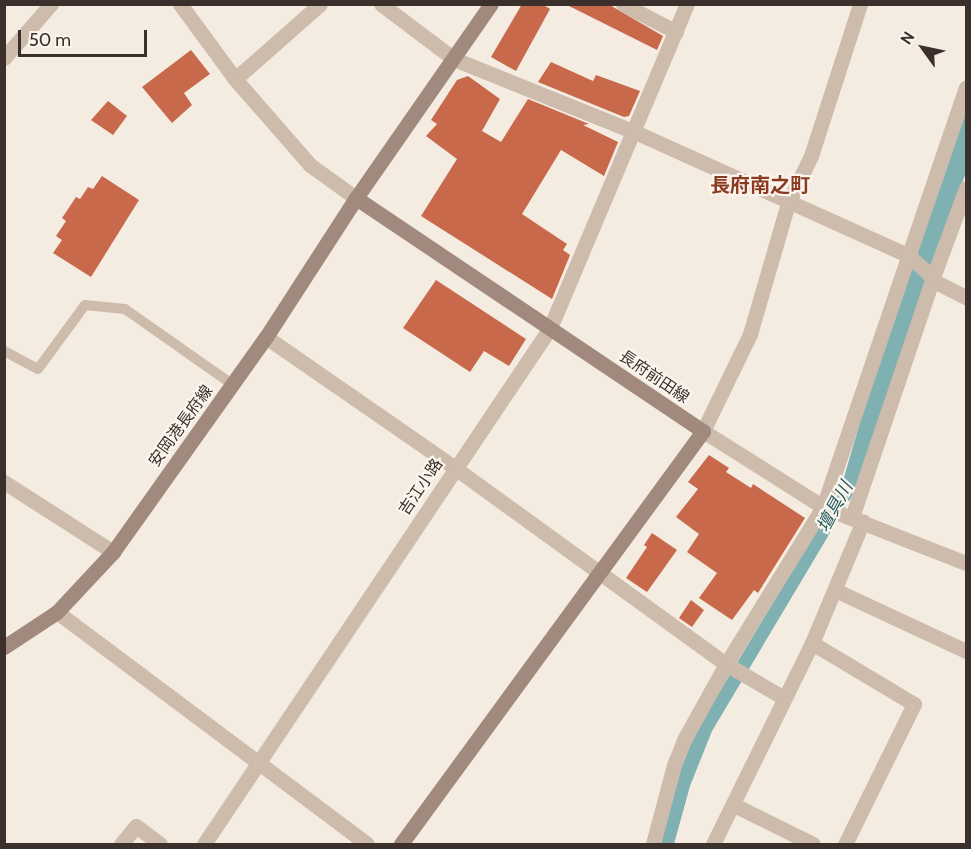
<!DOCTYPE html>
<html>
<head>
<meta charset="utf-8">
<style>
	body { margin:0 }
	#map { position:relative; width:971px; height:849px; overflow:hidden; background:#f4ebe1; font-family:Cabin,"Noto Sans JP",sans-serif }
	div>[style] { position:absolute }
	.water>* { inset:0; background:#7fb0b2 }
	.building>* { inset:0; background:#c8694b }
	.service>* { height:10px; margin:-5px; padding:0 5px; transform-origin:5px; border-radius:5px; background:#cdbbac }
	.minor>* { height:15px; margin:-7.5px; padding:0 7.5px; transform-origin:7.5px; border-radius:7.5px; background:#cdbbac }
	.tertiary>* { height:15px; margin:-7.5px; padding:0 7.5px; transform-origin:7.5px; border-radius:7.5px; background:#cdbbac }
	.secondary>* { height:15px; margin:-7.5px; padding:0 7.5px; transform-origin:7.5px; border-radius:7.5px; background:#a18a7d }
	span { translate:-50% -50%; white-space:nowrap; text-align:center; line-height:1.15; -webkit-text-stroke:4.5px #fbf5ee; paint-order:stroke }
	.street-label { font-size:16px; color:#3b302b }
	.water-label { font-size:18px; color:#1f5a5e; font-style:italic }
	.quarter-label { font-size:20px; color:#8c3b22; font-weight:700 }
	.frame { position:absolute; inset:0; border:6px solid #3b302b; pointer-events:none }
	.north { position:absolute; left:893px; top:18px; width:60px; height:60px; -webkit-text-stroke:4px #fbf5ee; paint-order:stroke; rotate:303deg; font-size:16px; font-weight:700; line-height:24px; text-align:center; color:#3b302b }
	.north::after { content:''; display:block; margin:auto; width:21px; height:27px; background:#3b302b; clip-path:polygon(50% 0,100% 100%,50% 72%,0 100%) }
	.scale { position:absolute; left:18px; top:30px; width:129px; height:27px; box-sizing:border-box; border:3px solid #3b302b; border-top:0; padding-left:8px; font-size:18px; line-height:21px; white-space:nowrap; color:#3b302b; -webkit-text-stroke:4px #fbf5ee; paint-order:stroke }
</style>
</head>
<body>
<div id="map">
	<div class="water">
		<div style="clip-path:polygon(966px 112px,966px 172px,852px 496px,712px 731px,690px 786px,674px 844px,659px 844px,680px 766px,693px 736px,840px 491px,865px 405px)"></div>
	</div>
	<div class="building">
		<div style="clip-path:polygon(522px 4px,542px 4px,550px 9px,516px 71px,491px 57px)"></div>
		<div style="clip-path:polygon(565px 4px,608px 4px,663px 36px,657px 50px)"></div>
		<div style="clip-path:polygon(191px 50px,210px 74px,184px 93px,192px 105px,172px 123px,142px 87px)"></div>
		<div style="clip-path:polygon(551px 62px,593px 81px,596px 75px,640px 91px,629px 116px,624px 117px,538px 82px)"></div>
		<div style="clip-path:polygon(468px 76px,500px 99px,482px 131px,501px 142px,528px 99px,589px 124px,583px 125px,618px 142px,604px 176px,561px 150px,522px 214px,567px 244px,563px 250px,570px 255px,552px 299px,421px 216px,457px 159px,426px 136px,437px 124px,431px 120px,457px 80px)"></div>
		<div style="clip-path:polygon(108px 101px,127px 116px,113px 135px,91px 120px)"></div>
		<div style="clip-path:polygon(102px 176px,139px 200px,91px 277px,53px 253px,62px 240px,56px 236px,66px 221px,62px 218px,76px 197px,80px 199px,88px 187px,93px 189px)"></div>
		<div style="clip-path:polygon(436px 280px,526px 339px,509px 366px,484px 351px,470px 372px,403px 328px)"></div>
		<div style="clip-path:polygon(709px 455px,729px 468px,726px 472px,751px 488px,753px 484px,805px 518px,758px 593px,754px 590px,732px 620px,699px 598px,717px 573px,687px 552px,699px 534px,676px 517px,698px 489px,688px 482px)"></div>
		<div style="clip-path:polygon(652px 533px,677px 550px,647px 592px,626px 578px,647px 547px,644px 545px)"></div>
		<div style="clip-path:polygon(691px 600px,704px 610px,692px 627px,679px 618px)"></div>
	</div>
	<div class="service">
		<div style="left:4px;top:351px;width:38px;rotate:28deg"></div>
		<div style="left:38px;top:369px;width:79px;rotate:-53.7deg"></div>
		<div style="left:85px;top:305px;width:40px;rotate:5.7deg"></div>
		<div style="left:125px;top:309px;width:132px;rotate:35.1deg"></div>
	</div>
	<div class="minor">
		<div style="left:381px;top:4px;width:91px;rotate:37deg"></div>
		<div style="left:454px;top:59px;width:195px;rotate:22deg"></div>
		<div style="left:635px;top:132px;width:299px;rotate:24.3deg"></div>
		<div style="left:908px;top:255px;width:28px;rotate:42deg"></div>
		<div style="left:929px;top:274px;width:7px;rotate:63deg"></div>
		<div style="left:932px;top:280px;width:38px;rotate:27deg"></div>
		<div style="left:623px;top:4px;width:60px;rotate:27.8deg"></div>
		<div style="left:4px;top:58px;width:72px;rotate:-49deg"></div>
		<div style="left:235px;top:79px;width:113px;rotate:-41.4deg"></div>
		<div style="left:266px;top:337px;width:230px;rotate:34.7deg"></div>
		<div style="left:455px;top:468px;width:334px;rotate:35.9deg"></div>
		<div style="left:726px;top:664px;width:67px;rotate:30.4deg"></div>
		<div style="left:703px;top:431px;width:108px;rotate:-64.1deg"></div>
		<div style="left:750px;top:334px;width:136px;rotate:-73.8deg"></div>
		<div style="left:788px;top:203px;width:52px;rotate:-63.9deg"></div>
		<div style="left:811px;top:156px;width:160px;rotate:-72.1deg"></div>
		<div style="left:4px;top:482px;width:130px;rotate:32.7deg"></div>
		<div style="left:852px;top:517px;width:250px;rotate:-71.3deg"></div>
		<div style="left:932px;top:280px;width:98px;rotate:-69.7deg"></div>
		<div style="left:835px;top:590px;width:145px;rotate:25deg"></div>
		<div style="left:57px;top:612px;width:387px;rotate:36.8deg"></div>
		<div style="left:812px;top:643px;width:119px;rotate:30.9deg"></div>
		<div style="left:914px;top:704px;width:156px;rotate:116.2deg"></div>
		<div style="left:734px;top:805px;width:88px;rotate:26.3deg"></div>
		<div style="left:121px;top:844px;width:23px;rotate:-50deg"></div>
		<div style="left:136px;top:826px;width:30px;rotate:37deg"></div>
		<div style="left:204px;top:844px;width:621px;rotate:-56.16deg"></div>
		<div style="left:550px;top:328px;width:352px;rotate:-67.1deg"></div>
		<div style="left:653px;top:844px;width:82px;rotate:-75.1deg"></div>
		<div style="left:674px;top:765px;width:29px;rotate:-68deg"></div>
		<div style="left:685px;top:738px;width:85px;rotate:-61deg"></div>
		<div style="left:726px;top:664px;width:185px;rotate:-58.3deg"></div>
		<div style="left:823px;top:507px;width:443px;rotate:-71.2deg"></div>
		<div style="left:713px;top:844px;width:224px;rotate:-63.8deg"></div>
		<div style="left:812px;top:643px;width:132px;rotate:-67.3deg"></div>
	</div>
	<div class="tertiary">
		<div style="left:180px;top:4px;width:93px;rotate:53.7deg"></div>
		<div style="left:235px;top:79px;width:114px;rotate:48.9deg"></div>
		<div style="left:310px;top:165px;width:57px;rotate:35.7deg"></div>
		<div style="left:703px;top:431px;width:142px;rotate:32.3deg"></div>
		<div style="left:823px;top:507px;width:154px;rotate:21.4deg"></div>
	</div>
	<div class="secondary">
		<div style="left:356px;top:198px;width:418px;rotate:33.9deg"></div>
		<div style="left:703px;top:431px;width:512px;rotate:126.18deg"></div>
		<div style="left:4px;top:647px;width:64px;rotate:-33.4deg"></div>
		<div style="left:57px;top:612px;width:82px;rotate:-47deg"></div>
		<div style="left:113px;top:552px;width:264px;rotate:-54.6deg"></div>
		<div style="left:266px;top:337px;width:166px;rotate:-57.1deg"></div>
		<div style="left:356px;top:198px;width:236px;rotate:-55.2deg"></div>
	</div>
	<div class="street-label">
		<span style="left:654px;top:377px;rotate:34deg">長府前田線</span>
		<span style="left:181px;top:426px;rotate:-54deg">安岡港長府線</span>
		<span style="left:421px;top:487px;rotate:-56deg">吉江小路</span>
	</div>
	<div class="water-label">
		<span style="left:835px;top:507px;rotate:-62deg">壇具川</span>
	</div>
	<div class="quarter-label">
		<span style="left:760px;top:185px">長府南之町</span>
	</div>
	<div class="frame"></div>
	<div class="north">N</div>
	<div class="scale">50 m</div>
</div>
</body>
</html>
